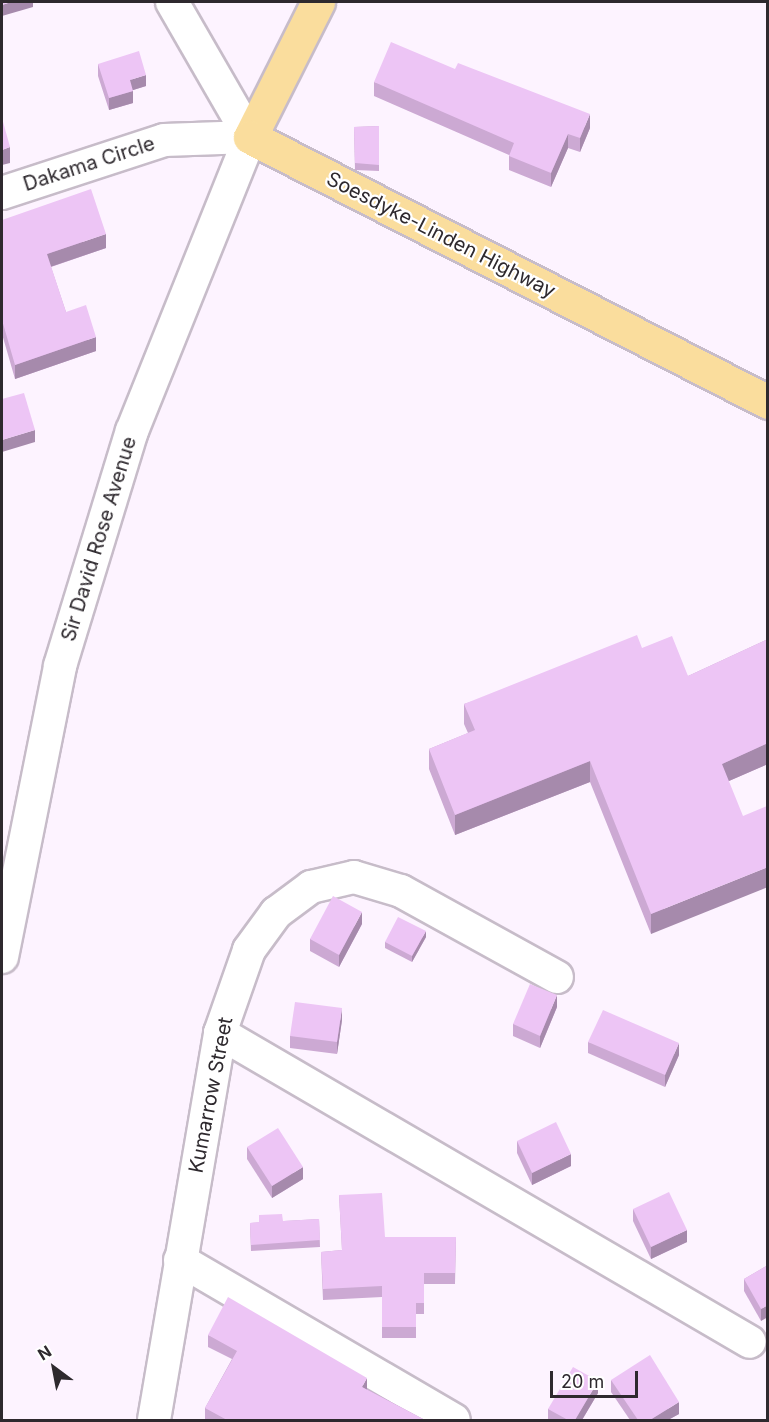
<!DOCTYPE html>
<html>
<head>
<meta charset="utf-8">
<style>
	body { margin:0 }
	#map { position:relative; width:769px; height:1422px; overflow:hidden; background:#fdf3ff; font-family:Inter,sans-serif }
	div>[style] { position:absolute }
	.roads { filter:drop-shadow(2px 0 #c7bcc9) drop-shadow(-2px 0 #c7bcc9) drop-shadow(0 2px #c7bcc9) drop-shadow(0 -2px #c7bcc9) }
	.street>* { height:32px; margin:-16px; padding:0 16px; transform-origin:16px; border-radius:16px; background:#fff }
	.primary>* { height:33px; margin:-16.5px; padding:0 16.5px; transform-origin:16.5px; border-radius:16.5px; background:#fadd9d }
	.wall>* { inset:0; background:#cca9d3 }
	.shaded-wall>* { inset:0; background:#a68aac }
	.building>* { inset:0; background:#edc5f5 }
	span { translate:-50% -50%; white-space:nowrap; text-align:center; line-height:1.15; -webkit-text-stroke:4.5px #fff; paint-order:stroke }
	.street-label { font-size:20px; color:#2e292e }
	.frame { position:absolute; inset:0; border:3px solid #2e292e; pointer-events:none }
	.north { position:absolute; left:24px; top:1338px; width:60px; height:60px; -webkit-text-stroke:4px #fff; paint-order:stroke; rotate:328deg; font-size:16px; font-weight:700; line-height:24px; text-align:center; color:#2e292e }
	.north::after { content:''; display:block; margin:auto; width:21px; height:27px; background:#2e292e; clip-path:polygon(50% 0,100% 100%,50% 72%,0 100%) }
	.scale { position:absolute; left:550px; top:1371px; width:88px; height:27px; box-sizing:border-box; border:3px solid #2e292e; border-top:0; padding-left:8px; font-size:18px; line-height:21px; white-space:nowrap; color:#2e292e; -webkit-text-stroke:4px #fff; paint-order:stroke }
</style>
</head>
<body>
<div id="map">
	<div class="roads">
		<div class="street">
			<div style="left:172px;top:2px;width:156px;rotate:60deg"></div>
			<div style="left:2px;top:193px;width:170px;rotate:-18.1deg"></div>
			<div style="left:164px;top:140px;width:86px;rotate:-2deg"></div>
			<div style="left:2px;top:957px;width:297px;rotate:-78.7deg"></div>
			<div style="left:60px;top:666px;width:246px;rotate:-73deg"></div>
			<div style="left:132px;top:431px;width:317px;rotate:-68.1deg"></div>
			<div style="left:220px;top:1033px;width:613px;rotate:30.24deg"></div>
			<div style="left:180px;top:1260px;width:317px;rotate:30.3deg"></div>
			<div style="left:154px;top:1420px;width:393px;rotate:-80.3deg"></div>
			<div style="left:220px;top:1033px;width:88px;rotate:-70.7deg"></div>
			<div style="left:249px;top:950px;width:46px;rotate:-53.9deg"></div>
			<div style="left:276px;top:913px;width:44px;rotate:-36.6deg"></div>
			<div style="left:311px;top:887px;width:44px;rotate:-13.1deg"></div>
			<div style="left:354px;top:877px;width:49px;rotate:16.6deg"></div>
			<div style="left:401px;top:891px;width:178px;rotate:28.9deg"></div>
		</div>
		<div class="primary">
			<div style="left:318px;top:2px;width:151px;rotate:116.7deg"></div>
			<div style="left:250px;top:137px;width:582px;rotate:27.09deg"></div>
		</div>
	</div>
	<div class="wall">
		<div style="clip-path:polygon(98px 64px,146px 86px,133px 90px,133px 103px,109px 110px,98px 76px)"></div>
		<div style="clip-path:polygon(374px 82px,590px 128px,580px 152px,568px 148px,551px 187px,509px 170px,509px 155px,374px 96px)"></div>
		<div style="clip-path:polygon(379px 126px,379px 171px,355px 170px,354px 127px)"></div>
		<div style="clip-path:polygon(2px 220px,106px 248px,51px 267px,66px 312px,96px 351px,15px 379px,2px 334px)"></div>
		<div style="clip-path:polygon(768px 639px,768px 764px,729px 781px,651px 934px,590px 782px,455px 835px,429px 769px,429px 749px,468px 733px,464px 724px,464px 704px,642px 648px,688px 676px)"></div>
		<div style="clip-path:polygon(362px 924px,339px 967px,310px 951px,310px 939px)"></div>
		<div style="clip-path:polygon(426px 937px,412px 962px,385px 948px,385px 942px)"></div>
		<div style="clip-path:polygon(557px 1007px,540px 1048px,513px 1036px,513px 1024px)"></div>
		<div style="clip-path:polygon(342px 1020px,337px 1054px,290px 1048px,290px 1036px)"></div>
		<div style="clip-path:polygon(588px 1042px,679px 1055px,665px 1087px,588px 1053px)"></div>
		<div style="clip-path:polygon(517px 1141px,571px 1166px,532px 1185px,517px 1153px)"></div>
		<div style="clip-path:polygon(247px 1147px,303px 1179px,272px 1198px,247px 1159px)"></div>
		<div style="clip-path:polygon(339px 1195px,385px 1237px,456px 1237px,455px 1284px,424px 1284px,424px 1314px,416px 1314px,416px 1338px,382px 1338px,382px 1297px,323px 1300px,321px 1252px,342px 1250px)"></div>
		<div style="clip-path:polygon(633px 1209px,687px 1242px,651px 1259px,633px 1221px)"></div>
		<div style="clip-path:polygon(319px 1219px,320px 1247px,251px 1251px,250px 1223px)"></div>
		<div style="clip-path:polygon(768px 1265px,761px 1321px,744px 1291px,744px 1279px)"></div>
		<div style="clip-path:polygon(208px 1335px,367px 1389px,425px 1420px,205px 1420px,205px 1408px,232px 1359px,208px 1347px)"></div>
		<div style="clip-path:polygon(611px 1380px,679px 1414px,668px 1420px,630px 1420px,611px 1392px)"></div>
		<div style="clip-path:polygon(598px 1393px,582px 1420px,548px 1420px,548px 1409px)"></div>
	</div>
	<div class="shaded-wall">
		<div style="clip-path:polygon(11px 2px,33px 2px,33px 7px,2px 16px,2px 5px)"></div>
		<div style="clip-path:polygon(146px 75px,146px 86px,130px 91px,130px 80px)"></div>
		<div style="clip-path:polygon(133px 91px,133px 103px,109px 110px,109px 98px)"></div>
		<div style="clip-path:polygon(590px 114px,590px 128px,580px 152px,580px 138px)"></div>
		<div style="clip-path:polygon(568px 134px,568px 148px,551px 187px,551px 173px)"></div>
		<div style="clip-path:polygon(10px 147px,10px 163px,2px 165px,2px 150px)"></div>
		<div style="clip-path:polygon(106px 234px,106px 248px,47px 268px,47px 254px)"></div>
		<div style="clip-path:polygon(96px 337px,96px 351px,15px 379px,15px 365px)"></div>
		<div style="clip-path:polygon(35px 430px,35px 442px,2px 452px,2px 440px)"></div>
		<div style="clip-path:polygon(768px 743px,768px 764px,722px 784px,722px 764px)"></div>
		<div style="clip-path:polygon(590px 761px,590px 782px,455px 835px,455px 815px)"></div>
		<div style="clip-path:polygon(768px 867px,768px 887px,651px 934px,651px 914px)"></div>
		<div style="clip-path:polygon(362px 912px,362px 924px,339px 967px,339px 955px)"></div>
		<div style="clip-path:polygon(426px 931px,426px 937px,412px 962px,412px 956px)"></div>
		<div style="clip-path:polygon(557px 995px,557px 1007px,540px 1048px,540px 1036px)"></div>
		<div style="clip-path:polygon(342px 1008px,342px 1020px,337px 1054px,337px 1042px)"></div>
		<div style="clip-path:polygon(679px 1043px,679px 1055px,665px 1087px,665px 1075px)"></div>
		<div style="clip-path:polygon(571px 1154px,571px 1166px,532px 1185px,532px 1173px)"></div>
		<div style="clip-path:polygon(303px 1167px,303px 1179px,272px 1198px,272px 1186px)"></div>
		<div style="clip-path:polygon(687px 1230px,687px 1242px,651px 1259px,651px 1247px)"></div>
		<div style="clip-path:polygon(768px 1305px,768px 1317px,761px 1321px,761px 1309px)"></div>
		<div style="clip-path:polygon(367px 1378px,367px 1390px,362px 1387px)"></div>
		<div style="clip-path:polygon(598px 1381px,598px 1393px,582px 1420px,575px 1420px)"></div>
		<div style="clip-path:polygon(679px 1402px,679px 1414px,668px 1420px,650px 1420px)"></div>
	</div>
	<div class="building">
		<div style="clip-path:polygon(2px 2px,11px 2px,2px 5px)"></div>
		<div style="clip-path:polygon(391px 42px,455px 69px,458px 63px,590px 114px,580px 138px,568px 134px,551px 173px,509px 156px,514px 143px,374px 82px)"></div>
		<div style="clip-path:polygon(139px 51px,146px 75px,130px 80px,133px 91px,109px 98px,98px 64px)"></div>
		<div style="clip-path:polygon(2px 118px,10px 147px,2px 150px)"></div>
		<div style="clip-path:polygon(379px 126px,379px 165px,355px 163px,354px 127px)"></div>
		<div style="clip-path:polygon(91px 189px,106px 234px,47px 254px,66px 312px,86px 305px,96px 337px,15px 365px,2px 320px,2px 220px)"></div>
		<div style="clip-path:polygon(24px 393px,35px 430px,2px 440px,2px 399px)"></div>
		<div style="clip-path:polygon(637px 635px,642px 648px,672px 636px,688px 676px,768px 639px,768px 743px,722px 764px,743px 816px,767px 806px,768px 867px,651px 914px,590px 761px,455px 815px,429px 749px,475px 730px,464px 704px)"></div>
		<div style="clip-path:polygon(333px 896px,362px 912px,339px 955px,310px 939px)"></div>
		<div style="clip-path:polygon(398px 917px,426px 931px,412px 956px,385px 942px)"></div>
		<div style="clip-path:polygon(530px 984px,557px 995px,540px 1036px,513px 1024px)"></div>
		<div style="clip-path:polygon(295px 1002px,342px 1008px,337px 1042px,290px 1036px)"></div>
		<div style="clip-path:polygon(603px 1010px,679px 1043px,665px 1075px,588px 1042px)"></div>
		<div style="clip-path:polygon(556px 1122px,571px 1154px,532px 1173px,517px 1141px)"></div>
		<div style="clip-path:polygon(278px 1128px,303px 1167px,272px 1186px,247px 1147px)"></div>
		<div style="clip-path:polygon(669px 1192px,687px 1230px,651px 1247px,633px 1209px)"></div>
		<div style="clip-path:polygon(382px 1193px,385px 1237px,456px 1237px,455px 1273px,424px 1273px,424px 1303px,416px 1303px,416px 1327px,382px 1327px,382px 1286px,323px 1289px,321px 1252px,342px 1250px,339px 1195px)"></div>
		<div style="clip-path:polygon(282px 1214px,283px 1221px,319px 1219px,320px 1240px,251px 1245px,250px 1223px,259px 1222px,259px 1215px)"></div>
		<div style="clip-path:polygon(768px 1265px,768px 1305px,761px 1309px,744px 1279px)"></div>
		<div style="clip-path:polygon(228px 1297px,367px 1378px,362px 1387px,425px 1420px,227px 1420px,205px 1408px,237px 1351px,208px 1335px)"></div>
		<div style="clip-path:polygon(650px 1355px,679px 1402px,650px 1420px,638px 1420px,611px 1380px)"></div>
		<div style="clip-path:polygon(573px 1367px,598px 1381px,575px 1420px,568px 1420px,548px 1409px)"></div>
	</div>
	<div class="street-label">
		<span style="left:89px;top:164px;rotate:-18deg">Dakama Circle</span>
		<span style="left:441px;top:235px;rotate:27deg">Soesdyke-Linden Highway</span>
		<span style="left:99px;top:539px;rotate:-73deg">Sir David Rose Avenue</span>
		<span style="left:211px;top:1095px;rotate:-79deg">Kumarrow Street</span>
	</div>
	<div class="frame"></div>
	<div class="north">N</div>
	<div class="scale">20 m</div>
</div>
</body>
</html>
